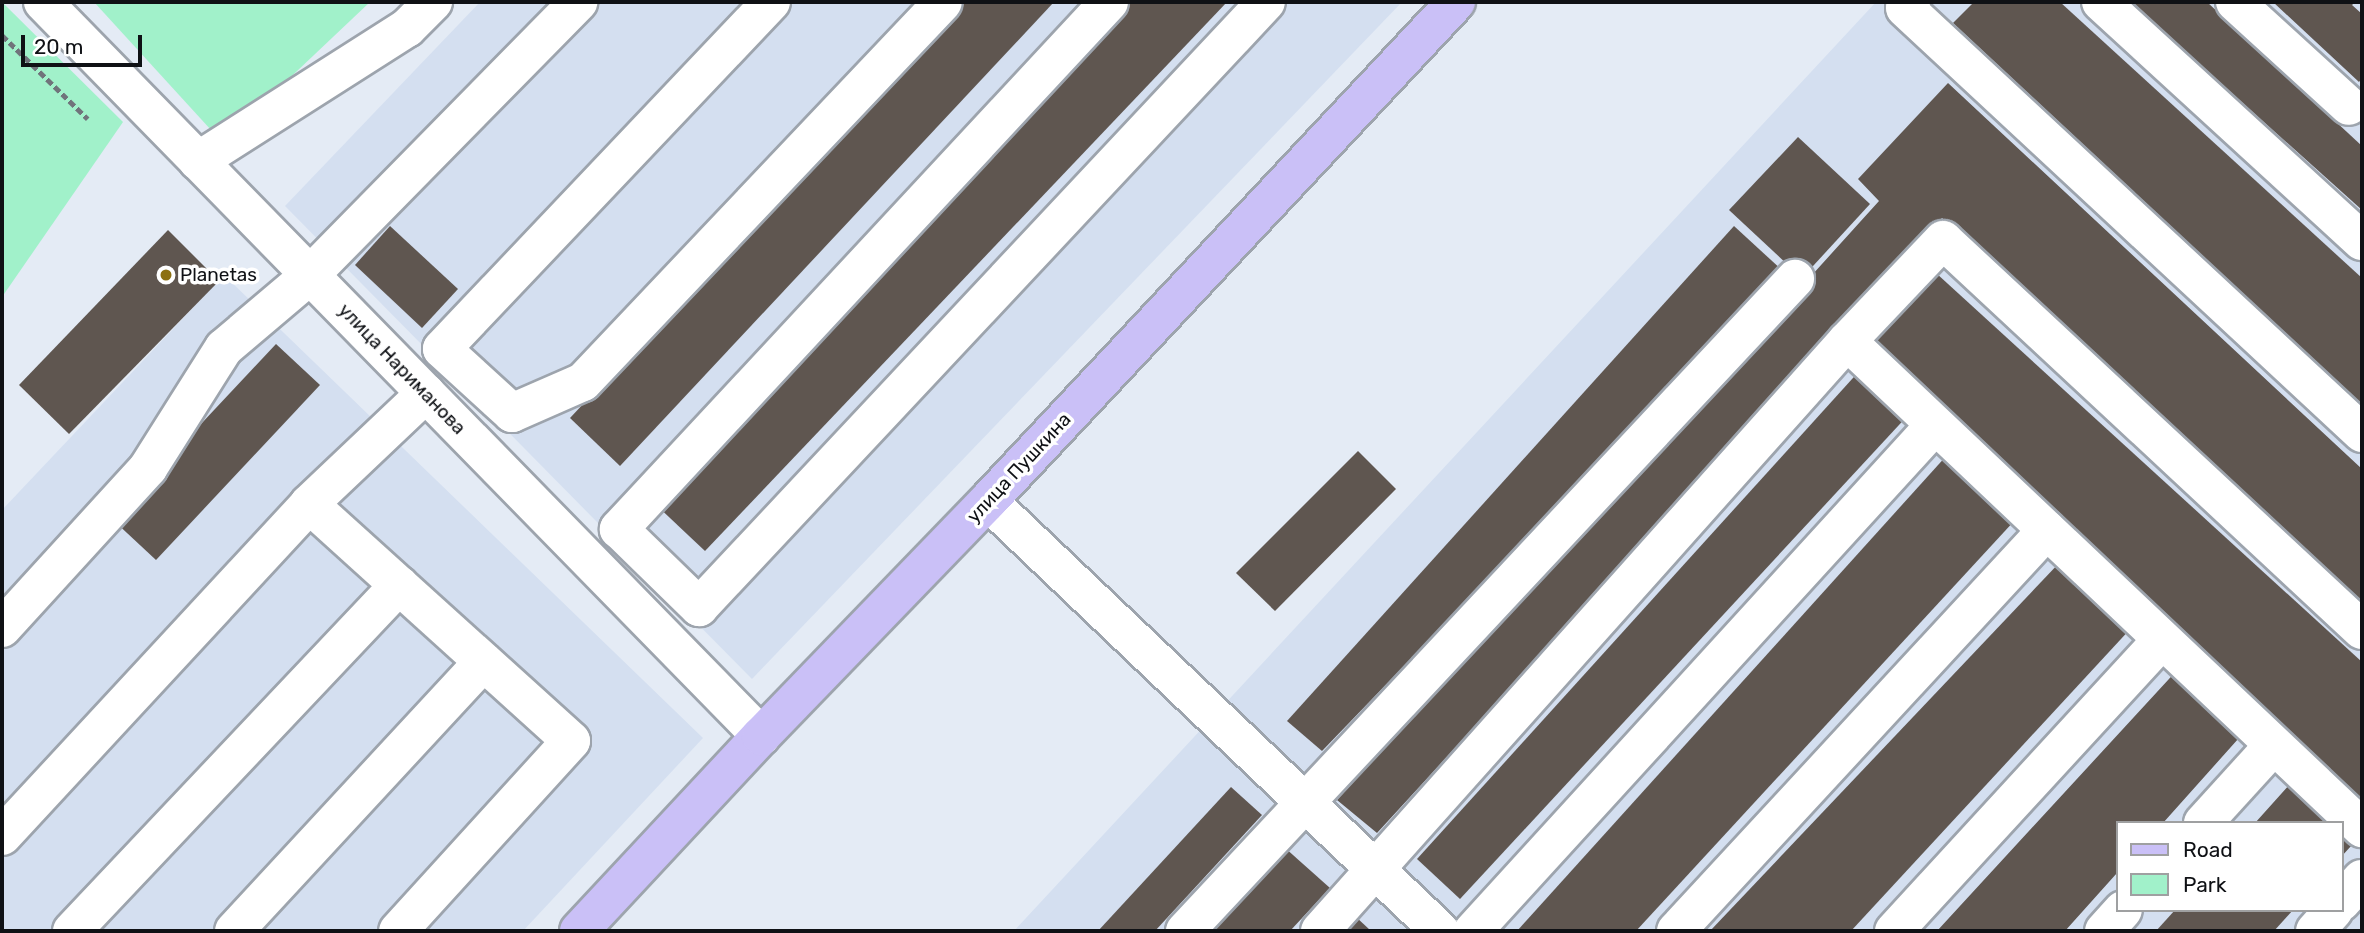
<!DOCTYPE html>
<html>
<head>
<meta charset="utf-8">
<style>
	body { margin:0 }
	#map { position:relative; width:2364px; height:933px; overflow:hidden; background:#e4ebf5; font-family:Rubik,sans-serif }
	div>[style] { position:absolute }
	.built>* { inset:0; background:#d4dff0 }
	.green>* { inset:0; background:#a1f1ca }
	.building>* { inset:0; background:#5f5650 }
	.path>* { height:4.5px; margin-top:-2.25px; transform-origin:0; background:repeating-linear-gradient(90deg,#70747b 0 7px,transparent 0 10.5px) }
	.roads { filter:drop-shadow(2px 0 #9da4ad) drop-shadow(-2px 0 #9da4ad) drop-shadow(0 2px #9da4ad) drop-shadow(0 -2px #9da4ad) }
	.minor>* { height:38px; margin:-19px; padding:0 19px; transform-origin:19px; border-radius:19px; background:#fff }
	.major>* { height:38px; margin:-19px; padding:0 19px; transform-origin:19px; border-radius:19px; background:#cac0f7 }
	.dots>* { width:19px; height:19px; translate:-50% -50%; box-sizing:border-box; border:4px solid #fff; border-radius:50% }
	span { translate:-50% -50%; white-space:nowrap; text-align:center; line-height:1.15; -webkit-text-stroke:7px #fff; paint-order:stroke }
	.poi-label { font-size:19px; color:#0f1115 }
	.left { translate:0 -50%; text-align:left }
	.street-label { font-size:19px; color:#0f1115 }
	.frame { position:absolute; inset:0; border:4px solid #0f1115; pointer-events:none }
	.legend { position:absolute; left:2116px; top:821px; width:228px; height:91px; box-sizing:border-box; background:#fff; border:2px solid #9fa0a1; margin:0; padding:9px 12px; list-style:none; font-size:21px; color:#0f1115 }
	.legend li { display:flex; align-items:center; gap:14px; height:35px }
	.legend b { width:35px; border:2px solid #9fa0a1 }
	.scale { position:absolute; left:21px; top:35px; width:121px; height:32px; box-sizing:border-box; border:4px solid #0f1115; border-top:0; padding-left:9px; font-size:21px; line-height:24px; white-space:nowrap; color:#0f1115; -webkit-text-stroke:5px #fff; paint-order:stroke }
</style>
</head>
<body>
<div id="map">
	<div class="built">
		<div style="clip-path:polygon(480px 2px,1402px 2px,752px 679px,285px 206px)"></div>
		<div style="clip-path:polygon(evenodd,1876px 2px,2362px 2px,2362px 931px,1014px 931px,1876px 2px,2117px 823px,2341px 823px,2341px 910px,2117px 910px,2117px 823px)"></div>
		<div style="clip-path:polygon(224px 275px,703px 738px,523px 931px,2px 931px,2px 510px)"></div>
	</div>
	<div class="green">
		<div style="clip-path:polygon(2px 2px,123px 122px,2px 297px)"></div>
		<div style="clip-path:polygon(94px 2px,370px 2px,222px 142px)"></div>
	</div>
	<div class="building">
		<div style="clip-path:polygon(960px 2px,1054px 2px,620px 466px,570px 418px)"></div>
		<div style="clip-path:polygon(1128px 2px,1227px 2px,705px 551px,653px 502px)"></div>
		<div style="clip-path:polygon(1974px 2px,2060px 2px,2362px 278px,2362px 405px,1953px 23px)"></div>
		<div style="clip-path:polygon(2130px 2px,2207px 2px,2362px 146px,2362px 210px)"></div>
		<div style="clip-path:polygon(2273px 2px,2355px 2px,2352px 5px,2362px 14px,2362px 78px,2359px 82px)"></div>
		<div style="clip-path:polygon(1948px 83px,2362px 469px,2362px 608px,1942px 218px,1377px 833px,1337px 800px,1879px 201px,1858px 179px)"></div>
		<div style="clip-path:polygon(1798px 137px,1870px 204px,1802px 278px,1729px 210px)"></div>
		<div style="clip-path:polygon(390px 226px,458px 289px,422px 328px,355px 265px)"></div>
		<div style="clip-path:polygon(1734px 226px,1784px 272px,1322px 751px,1287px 721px)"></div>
		<div style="clip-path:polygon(168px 230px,219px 281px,69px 434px,19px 385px)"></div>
		<div style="clip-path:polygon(1936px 273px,2362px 662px,2362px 802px,1866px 342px)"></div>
		<div style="clip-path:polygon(276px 344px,320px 385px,156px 560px,112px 519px)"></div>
		<div style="clip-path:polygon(1862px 368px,1911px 412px,1460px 899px,1417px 859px)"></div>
		<div style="clip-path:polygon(1358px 451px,1396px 489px,1275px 611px,1236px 573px)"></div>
		<div style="clip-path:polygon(1948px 454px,2016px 519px,1636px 931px,1517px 931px)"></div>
		<div style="clip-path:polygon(2061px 561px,2133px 626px,1851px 931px,1710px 931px)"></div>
		<div style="clip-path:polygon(2180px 667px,2247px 729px,2163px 823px,2117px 823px,2117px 873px,2065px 931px,1937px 931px)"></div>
		<div style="clip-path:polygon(2298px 775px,2362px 834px,2341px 857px,2341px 823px,2255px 823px)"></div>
		<div style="clip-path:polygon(1231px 787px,1262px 815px,1155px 931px,1098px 931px)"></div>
		<div style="clip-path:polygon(1284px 847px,1330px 888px,1290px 931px,1208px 931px)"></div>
		<div style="clip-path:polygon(2175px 910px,2293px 910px,2274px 931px,2156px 931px)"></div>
		<div style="clip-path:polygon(1355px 916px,1371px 931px,1341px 931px)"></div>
	</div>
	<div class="path">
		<div style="left:2px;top:35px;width:120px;rotate:44.3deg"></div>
	</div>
	<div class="roads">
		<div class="minor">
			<div style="left:43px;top:2px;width:1027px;rotate:45.63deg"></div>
			<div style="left:771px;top:2px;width:478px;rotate:133.5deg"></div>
			<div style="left:442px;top:349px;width:95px;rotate:42.4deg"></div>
			<div style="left:512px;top:413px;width:77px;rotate:-23.6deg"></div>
			<div style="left:583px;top:382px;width:523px;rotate:-46.55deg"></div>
			<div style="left:1109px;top:2px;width:720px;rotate:132.92deg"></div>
			<div style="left:619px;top:529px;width:112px;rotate:44.3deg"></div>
			<div style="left:699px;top:607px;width:829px;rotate:-46.86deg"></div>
			<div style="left:1911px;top:2px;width:8px;rotate:135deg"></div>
			<div style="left:1905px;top:8px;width:624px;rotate:42.92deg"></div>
			<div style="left:2101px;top:2px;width:354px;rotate:42.5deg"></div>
			<div style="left:2235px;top:2px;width:154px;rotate:42.4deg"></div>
			<div style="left:198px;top:161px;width:248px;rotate:-32.5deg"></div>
			<div style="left:407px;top:28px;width:37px;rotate:-45deg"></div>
			<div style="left:988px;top:501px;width:624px;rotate:43.57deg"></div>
			<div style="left:309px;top:504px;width:353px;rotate:42.1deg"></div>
			<div style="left:571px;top:741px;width:257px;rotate:132.3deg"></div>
			<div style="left:2px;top:628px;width:217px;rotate:-47.6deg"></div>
			<div style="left:148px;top:468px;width:142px;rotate:-57.7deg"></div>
			<div style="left:224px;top:348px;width:113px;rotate:-40.3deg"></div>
			<div style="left:310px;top:275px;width:383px;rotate:-45.5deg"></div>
			<div style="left:2362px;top:630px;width:572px;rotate:-137.05deg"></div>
			<div style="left:1943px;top:240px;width:139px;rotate:133.5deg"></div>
			<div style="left:1847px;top:341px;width:709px;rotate:43.4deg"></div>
			<div style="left:2203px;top:823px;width:105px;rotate:-47.7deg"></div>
			<div style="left:2px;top:836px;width:452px;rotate:-47.2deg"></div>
			<div style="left:309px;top:504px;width:161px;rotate:-43.5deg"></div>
			<div style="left:2341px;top:902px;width:31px;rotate:-48deg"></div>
			<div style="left:72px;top:931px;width:476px;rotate:-46.6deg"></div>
			<div style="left:234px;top:931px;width:367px;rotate:-47.2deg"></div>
			<div style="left:1185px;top:931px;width:893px;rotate:-46.91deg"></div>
			<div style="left:1320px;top:931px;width:791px;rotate:-48.23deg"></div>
			<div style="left:1473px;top:931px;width:685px;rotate:-47.6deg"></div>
			<div style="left:1676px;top:931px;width:546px;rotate:-47.23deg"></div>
			<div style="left:1894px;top:931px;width:396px;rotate:-47.4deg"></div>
			<div style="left:2104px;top:931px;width:28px;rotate:-48deg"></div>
			<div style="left:2315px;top:931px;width:28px;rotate:-48deg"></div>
		</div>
		<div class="major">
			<div style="left:579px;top:931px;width:267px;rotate:-47deg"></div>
			<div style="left:761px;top:736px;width:327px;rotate:-46deg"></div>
			<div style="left:988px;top:501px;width:684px;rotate:-46.84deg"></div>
		</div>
	</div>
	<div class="dots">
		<div style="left:166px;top:275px;background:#8c7012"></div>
	</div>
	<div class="poi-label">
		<span class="left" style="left:180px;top:275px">Planetas</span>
	</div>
	<div class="street-label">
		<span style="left:402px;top:369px;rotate:46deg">улица Нариманова</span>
		<span style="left:1019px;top:468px;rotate:-47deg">улица Пушкина</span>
	</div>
	<div class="frame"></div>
	<ul class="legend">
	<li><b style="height:9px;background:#cac0f7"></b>Road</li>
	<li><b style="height:19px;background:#a1f1ca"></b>Park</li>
	</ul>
	<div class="scale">20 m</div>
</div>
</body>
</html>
